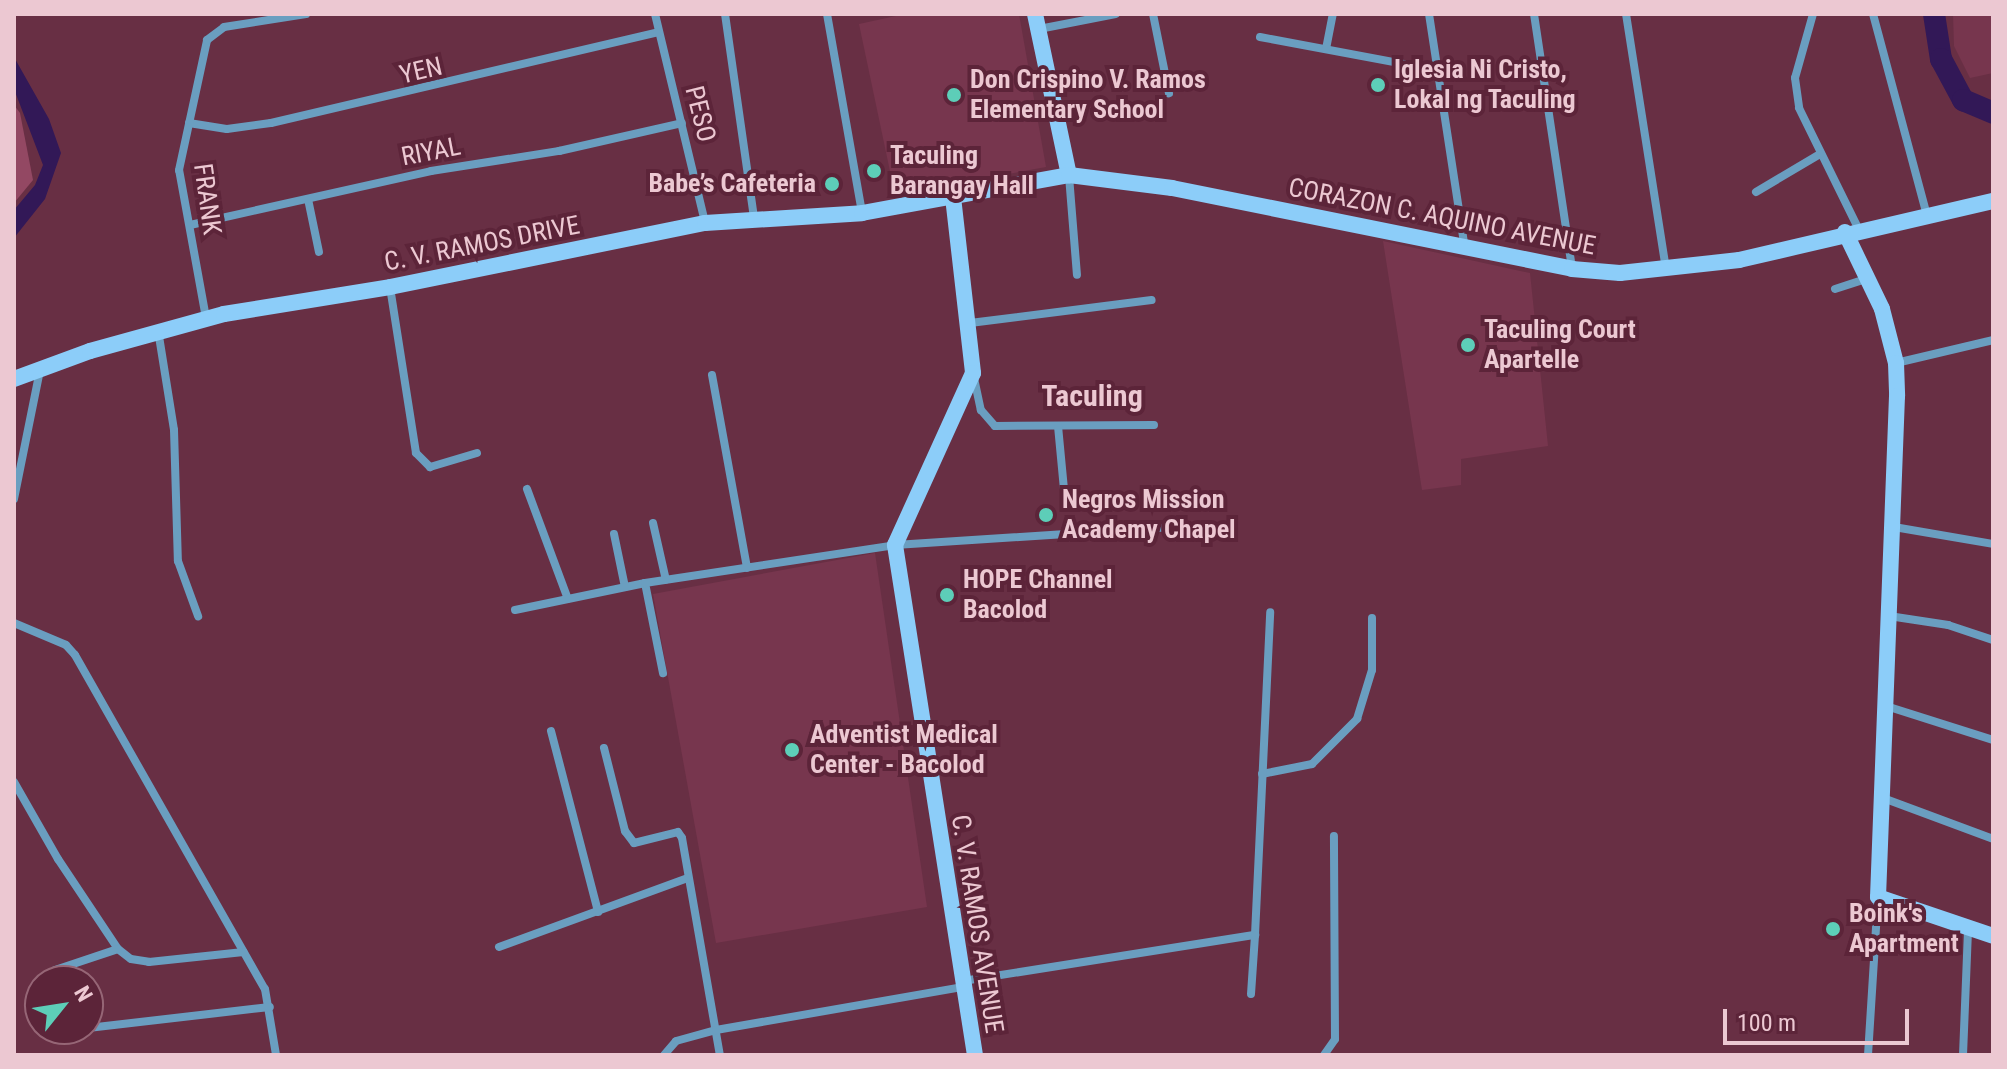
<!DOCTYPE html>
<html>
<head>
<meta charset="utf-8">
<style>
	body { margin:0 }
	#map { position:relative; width:2007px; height:1069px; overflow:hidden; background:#682f44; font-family:"Roboto Condensed",sans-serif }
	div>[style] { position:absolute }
	.built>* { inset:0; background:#77364e }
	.green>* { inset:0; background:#934863 }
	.water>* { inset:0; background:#321857 }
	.river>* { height:22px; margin:-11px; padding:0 11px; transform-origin:11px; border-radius:11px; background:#321857 }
	.street>* { height:8px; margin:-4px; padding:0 4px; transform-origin:4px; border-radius:4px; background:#6a9ec0 }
	.secondary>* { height:16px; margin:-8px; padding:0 8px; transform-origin:8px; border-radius:8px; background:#8ccdf9 }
	.dots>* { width:22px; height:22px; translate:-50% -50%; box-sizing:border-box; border:4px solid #5c2439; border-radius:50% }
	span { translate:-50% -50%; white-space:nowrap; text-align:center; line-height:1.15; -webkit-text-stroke:8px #5c2439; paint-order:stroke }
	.poi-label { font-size:26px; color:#ecc8d2; font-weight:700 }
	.left { translate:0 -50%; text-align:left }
	.right { translate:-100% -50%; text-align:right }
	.street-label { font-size:26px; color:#ecc8d2 }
	.quarter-label { font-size:30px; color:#ecc8d2; font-weight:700 }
	.frame { position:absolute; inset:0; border:16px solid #ecc8d2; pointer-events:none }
	.north { position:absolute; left:24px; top:965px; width:80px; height:80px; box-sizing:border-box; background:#5c2439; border:2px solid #966676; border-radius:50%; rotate:60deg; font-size:22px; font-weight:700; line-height:32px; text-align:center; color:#ecc8d2 }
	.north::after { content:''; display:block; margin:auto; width:28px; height:36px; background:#5dceb8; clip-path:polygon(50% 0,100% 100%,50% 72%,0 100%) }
	.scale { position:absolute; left:1723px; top:1009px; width:186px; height:36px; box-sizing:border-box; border:4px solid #ecc8d2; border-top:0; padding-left:10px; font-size:24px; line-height:28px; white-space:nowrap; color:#ecc8d2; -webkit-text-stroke:6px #5c2439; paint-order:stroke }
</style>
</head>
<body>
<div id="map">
	<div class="built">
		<div style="clip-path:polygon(905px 14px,1019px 14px,1046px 167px,895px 195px,859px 24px)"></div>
		<div style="clip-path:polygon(1953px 14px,1993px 14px,1993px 73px,1970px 78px,1954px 46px)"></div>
		<div style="clip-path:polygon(1383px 241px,1530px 273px,1548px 446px,1461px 459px,1461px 485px,1422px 490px)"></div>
		<div style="clip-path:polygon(875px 553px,927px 907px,716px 943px,653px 594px)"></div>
	</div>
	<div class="green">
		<div style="clip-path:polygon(14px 105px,20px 113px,33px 180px,14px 203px)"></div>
	</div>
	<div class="water">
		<div style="clip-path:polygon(14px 57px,49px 119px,61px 153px,45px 199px,14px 238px,14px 210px,35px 185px,43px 165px,14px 89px)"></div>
	</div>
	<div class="river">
		<div style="left:1934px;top:14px;width:46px;rotate:81.2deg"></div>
		<div style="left:1941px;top:59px;width:47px;rotate:61.8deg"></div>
		<div style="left:1963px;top:100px;width:33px;rotate:23deg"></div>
	</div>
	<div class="street">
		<div style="left:655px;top:14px;width:215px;rotate:76.5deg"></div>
		<div style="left:725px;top:14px;width:207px;rotate:81.9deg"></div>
		<div style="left:827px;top:14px;width:202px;rotate:80deg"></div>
		<div style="left:1153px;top:14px;width:81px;rotate:78.6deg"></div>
		<div style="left:1429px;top:14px;width:237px;rotate:81.3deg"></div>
		<div style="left:1534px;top:14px;width:258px;rotate:81.5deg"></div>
		<div style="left:1626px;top:14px;width:259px;rotate:81.1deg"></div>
		<div style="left:1813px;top:14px;width:66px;rotate:105.7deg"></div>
		<div style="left:1795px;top:78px;width:30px;rotate:82deg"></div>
		<div style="left:1799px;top:108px;width:136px;rotate:63.8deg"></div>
		<div style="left:1873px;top:14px;width:209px;rotate:75deg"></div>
		<div style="left:1039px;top:29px;width:78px;rotate:-11deg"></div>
		<div style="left:1260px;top:37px;width:180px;rotate:10.6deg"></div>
		<div style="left:1326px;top:49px;width:36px;rotate:-79deg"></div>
		<div style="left:189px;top:123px;width:38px;rotate:9deg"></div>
		<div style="left:227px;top:129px;width:44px;rotate:-7.8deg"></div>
		<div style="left:271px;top:123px;width:398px;rotate:-13.2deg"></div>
		<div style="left:1069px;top:176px;width:99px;rotate:85.4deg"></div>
		<div style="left:1756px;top:192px;width:74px;rotate:-30.7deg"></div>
		<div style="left:308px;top:199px;width:54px;rotate:78.3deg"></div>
		<div style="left:190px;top:225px;width:247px;rotate:-12.6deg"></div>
		<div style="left:431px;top:171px;width:130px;rotate:-8.9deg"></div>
		<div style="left:559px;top:151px;width:126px;rotate:-12.8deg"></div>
		<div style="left:390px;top:287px;width:168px;rotate:81.1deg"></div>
		<div style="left:416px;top:453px;width:20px;rotate:45deg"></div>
		<div style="left:430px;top:467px;width:49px;rotate:-16.6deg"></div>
		<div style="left:1835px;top:289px;width:36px;rotate:-18deg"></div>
		<div style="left:206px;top:318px;width:150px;rotate:-100.3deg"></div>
		<div style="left:179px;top:170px;width:133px;rotate:-77.8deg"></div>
		<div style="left:207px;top:40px;width:21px;rotate:-37deg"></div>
		<div style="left:224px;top:27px;width:83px;rotate:-9deg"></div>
		<div style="left:970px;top:323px;width:183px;rotate:-7.2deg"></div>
		<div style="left:158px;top:330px;width:101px;rotate:80.9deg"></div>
		<div style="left:174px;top:430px;width:131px;rotate:88.3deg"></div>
		<div style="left:178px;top:561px;width:59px;rotate:70deg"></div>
		<div style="left:1896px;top:363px;width:100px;rotate:-13.3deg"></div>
		<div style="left:712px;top:375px;width:196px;rotate:79.7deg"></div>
		<div style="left:974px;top:378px;width:33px;rotate:78deg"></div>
		<div style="left:981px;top:410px;width:21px;rotate:49deg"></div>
		<div style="left:995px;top:426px;width:159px;rotate:-0.4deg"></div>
		<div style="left:1058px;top:426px;width:64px;rotate:84.6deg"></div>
		<div style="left:527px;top:489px;width:117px;rotate:69.6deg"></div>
		<div style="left:14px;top:499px;width:132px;rotate:-78.6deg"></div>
		<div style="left:653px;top:523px;width:58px;rotate:77.2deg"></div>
		<div style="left:1894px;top:527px;width:100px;rotate:9.7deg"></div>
		<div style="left:614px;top:534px;width:54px;rotate:78.3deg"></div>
		<div style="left:645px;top:583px;width:92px;rotate:78.7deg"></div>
		<div style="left:515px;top:610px;width:133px;rotate:-11.7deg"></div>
		<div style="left:645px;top:583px;width:253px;rotate:-8.6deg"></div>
		<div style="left:895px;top:545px;width:267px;rotate:-3.7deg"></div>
		<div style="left:1889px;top:616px;width:60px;rotate:8.7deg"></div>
		<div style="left:1948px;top:625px;width:47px;rotate:18.4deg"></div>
		<div style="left:14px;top:623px;width:56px;rotate:22.9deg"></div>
		<div style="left:66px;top:645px;width:13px;rotate:48deg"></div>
		<div style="left:75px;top:655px;width:384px;rotate:60.4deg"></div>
		<div style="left:265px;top:989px;width:67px;rotate:80.5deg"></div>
		<div style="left:1886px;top:706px;width:112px;rotate:17.6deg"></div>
		<div style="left:551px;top:731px;width:187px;rotate:75.4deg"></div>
		<div style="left:604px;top:748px;width:86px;rotate:75.8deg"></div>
		<div style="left:625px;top:831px;width:15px;rotate:53deg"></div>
		<div style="left:634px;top:843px;width:45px;rotate:-14deg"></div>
		<div style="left:678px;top:832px;width:7px;rotate:56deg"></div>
		<div style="left:682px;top:838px;width:220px;rotate:80.1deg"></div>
		<div style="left:1262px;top:774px;width:51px;rotate:-11.3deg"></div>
		<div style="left:1312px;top:764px;width:64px;rotate:-45deg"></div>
		<div style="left:1357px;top:719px;width:51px;rotate:-73deg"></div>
		<div style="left:1372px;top:670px;width:52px;rotate:-90deg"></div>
		<div style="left:14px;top:782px;width:89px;rotate:60.3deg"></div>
		<div style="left:58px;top:859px;width:108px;rotate:56.3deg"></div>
		<div style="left:118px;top:949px;width:16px;rotate:38deg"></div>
		<div style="left:131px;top:959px;width:18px;rotate:9deg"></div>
		<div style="left:149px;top:962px;width:95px;rotate:-6.1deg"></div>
		<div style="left:1883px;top:798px;width:117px;rotate:20.4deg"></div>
		<div style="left:499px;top:947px;width:201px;rotate:-20.1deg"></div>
		<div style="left:55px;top:970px;width:66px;rotate:-18.4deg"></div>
		<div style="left:963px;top:981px;width:296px;rotate:-9deg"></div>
		<div style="left:1255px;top:935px;width:323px;rotate:-87.3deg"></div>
		<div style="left:1251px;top:994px;width:59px;rotate:-86.1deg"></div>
		<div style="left:88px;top:1028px;width:183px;rotate:-6.6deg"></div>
		<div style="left:664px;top:1055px;width:18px;rotate:-49deg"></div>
		<div style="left:676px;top:1041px;width:41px;rotate:-15.4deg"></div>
		<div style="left:716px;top:1030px;width:251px;rotate:-9.9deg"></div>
		<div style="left:1324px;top:1055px;width:19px;rotate:-55deg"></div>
		<div style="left:1335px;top:1039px;width:203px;rotate:-90.3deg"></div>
		<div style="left:1868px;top:1055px;width:158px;rotate:-86.4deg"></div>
		<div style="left:1963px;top:1055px;width:127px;rotate:-87.7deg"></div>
	</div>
	<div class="secondary">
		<div style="left:1035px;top:14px;width:165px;rotate:78.1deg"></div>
		<div style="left:953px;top:197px;width:177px;rotate:83.5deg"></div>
		<div style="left:973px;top:373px;width:189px;rotate:114.4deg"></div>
		<div style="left:895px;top:545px;width:516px;rotate:81.09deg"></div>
		<div style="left:1845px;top:232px;width:85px;rotate:64.3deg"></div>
		<div style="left:1882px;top:309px;width:56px;rotate:75.5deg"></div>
		<div style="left:1896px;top:363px;width:33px;rotate:88deg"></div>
		<div style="left:1897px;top:396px;width:501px;rotate:92.17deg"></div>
		<div style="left:1878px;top:897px;width:121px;rotate:18.7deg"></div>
		<div style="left:14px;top:379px;width:81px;rotate:-20.2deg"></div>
		<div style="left:90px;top:351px;width:139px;rotate:-15.4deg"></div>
		<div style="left:224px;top:314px;width:168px;rotate:-9.2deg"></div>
		<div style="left:390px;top:287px;width:321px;rotate:-11.5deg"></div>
		<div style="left:705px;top:223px;width:157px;rotate:-3.6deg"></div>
		<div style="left:862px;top:213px;width:210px;rotate:-10.4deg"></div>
		<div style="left:1069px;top:175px;width:104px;rotate:7.2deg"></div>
		<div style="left:1172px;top:188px;width:408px;rotate:11.4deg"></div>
		<div style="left:1572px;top:269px;width:48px;rotate:4.8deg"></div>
		<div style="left:1620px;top:273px;width:120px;rotate:-6.2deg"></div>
		<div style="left:1739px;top:260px;width:261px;rotate:-13.1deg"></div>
	</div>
	<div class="dots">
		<div style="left:1378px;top:85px;background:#5dceb8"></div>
		<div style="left:954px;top:95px;background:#5dceb8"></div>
		<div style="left:874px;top:171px;background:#5dceb8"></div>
		<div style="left:832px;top:184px;background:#5dceb8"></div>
		<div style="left:1468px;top:345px;background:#5dceb8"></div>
		<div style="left:1046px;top:515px;background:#5dceb8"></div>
		<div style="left:947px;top:595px;background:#5dceb8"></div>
		<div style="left:792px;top:750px;background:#5dceb8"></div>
		<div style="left:1833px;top:929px;background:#5dceb8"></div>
	</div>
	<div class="poi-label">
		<span class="left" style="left:1394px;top:85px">Iglesia Ni Cristo,<br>Lokal ng Taculing</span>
		<span class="left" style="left:970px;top:95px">Don Crispino V. Ramos<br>Elementary School</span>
		<span class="left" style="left:890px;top:171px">Taculing<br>Barangay Hall</span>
		<span class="right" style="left:816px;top:184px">Babe’s Cafeteria</span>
		<span class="left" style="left:1484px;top:345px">Taculing Court<br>Apartelle</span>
		<span class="left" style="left:1062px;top:515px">Negros Mission<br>Academy Chapel</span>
		<span class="left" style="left:963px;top:595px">HOPE Channel<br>Bacolod</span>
		<span class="left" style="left:810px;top:750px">Adventist Medical<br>Center - Bacolod</span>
		<span class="left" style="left:1849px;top:929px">Boink's<br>Apartment</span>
	</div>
	<div class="street-label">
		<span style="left:421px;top:71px;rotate:-13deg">YEN</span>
		<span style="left:700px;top:114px;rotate:76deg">PESO</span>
		<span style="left:431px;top:152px;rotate:-11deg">RIYAL</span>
		<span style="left:207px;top:199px;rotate:82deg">FRANK</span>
		<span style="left:1442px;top:217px;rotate:11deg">CORAZON C. AQUINO AVENUE</span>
		<span style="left:482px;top:244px;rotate:-11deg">C. V. RAMOS DRIVE</span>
		<span style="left:977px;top:924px;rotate:81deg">C. V. RAMOS AVENUE</span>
	</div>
	<div class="quarter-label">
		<span style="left:1092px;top:396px">Taculing</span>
	</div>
	<div class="frame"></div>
	<div class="north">N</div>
	<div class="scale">100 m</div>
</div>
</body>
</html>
